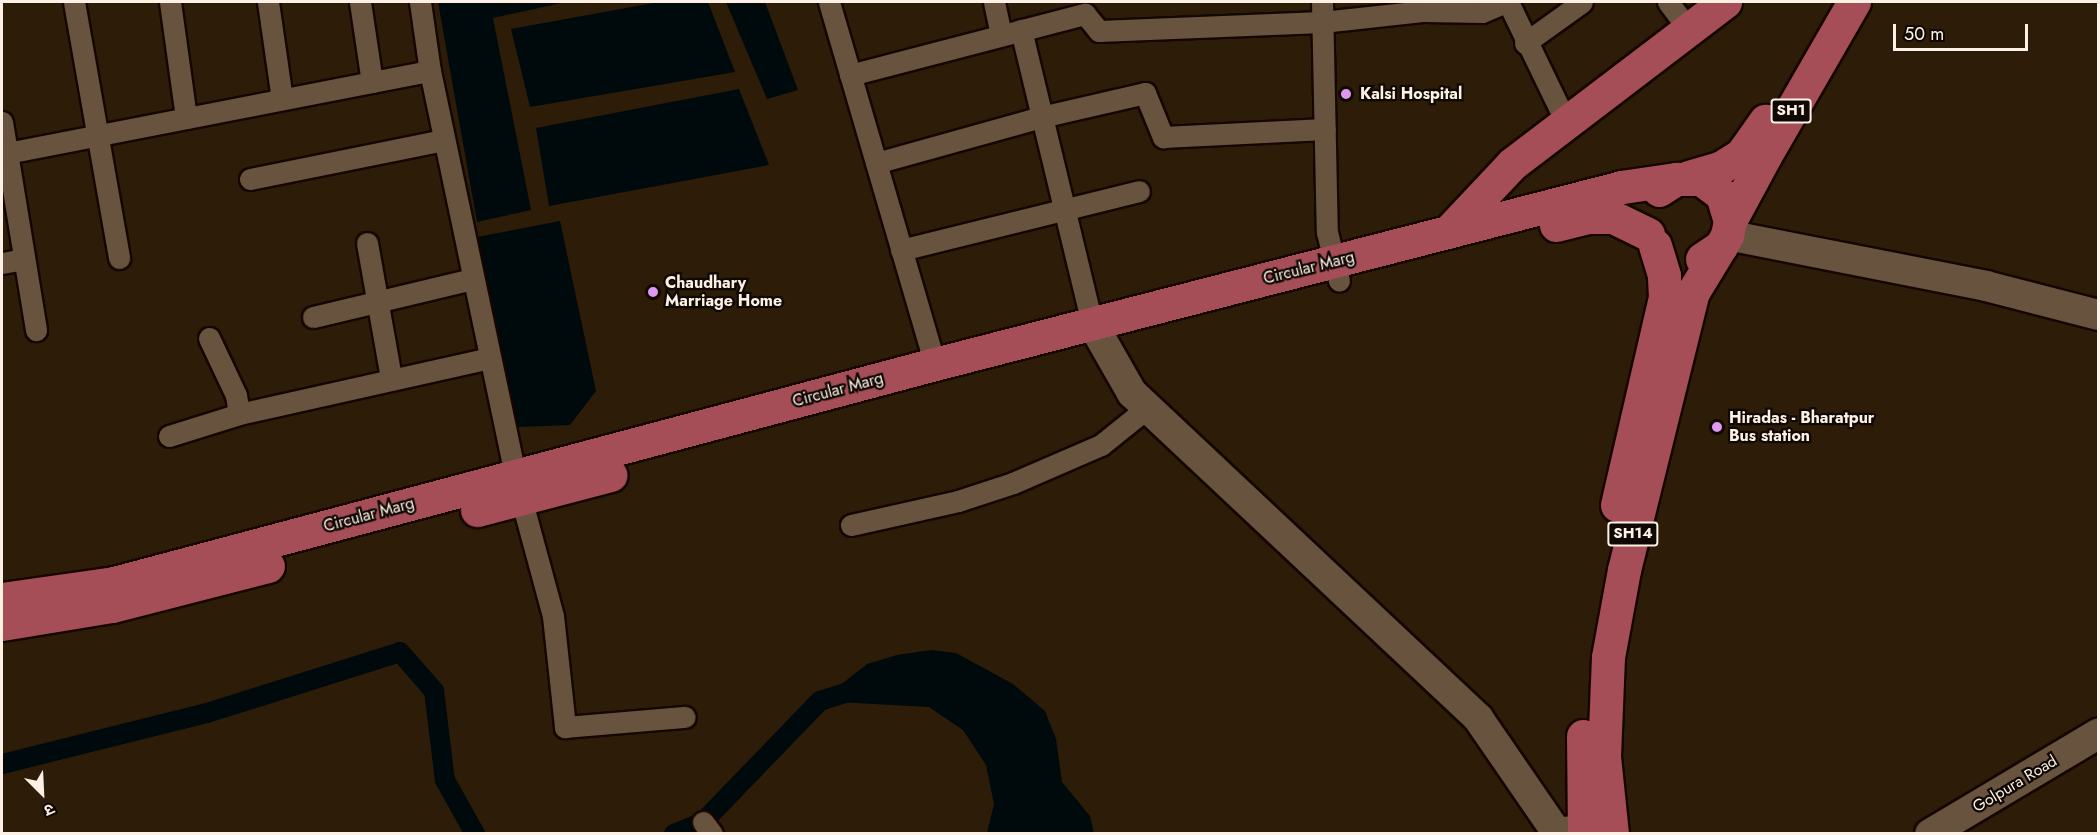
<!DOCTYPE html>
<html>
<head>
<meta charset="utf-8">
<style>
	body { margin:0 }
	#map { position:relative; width:2100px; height:835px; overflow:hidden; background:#2d1c08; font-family:Jost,"Noto Sans Devanagari",sans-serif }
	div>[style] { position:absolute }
	.water>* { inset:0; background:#00090c }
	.canal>* { height:20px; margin:-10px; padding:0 10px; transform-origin:10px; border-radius:10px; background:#00090c }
	.roads { filter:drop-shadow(2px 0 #150600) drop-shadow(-2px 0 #150600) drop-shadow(0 2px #150600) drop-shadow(0 -2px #150600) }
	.street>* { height:21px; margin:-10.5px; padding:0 10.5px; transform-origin:10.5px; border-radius:10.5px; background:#67533e }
	.secondary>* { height:30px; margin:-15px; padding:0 15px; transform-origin:15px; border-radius:15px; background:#67533e }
	.primary>* { height:33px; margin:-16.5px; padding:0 16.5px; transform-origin:16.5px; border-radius:16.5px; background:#a64e58 }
	.dots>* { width:16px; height:16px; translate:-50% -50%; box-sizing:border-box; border:3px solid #100803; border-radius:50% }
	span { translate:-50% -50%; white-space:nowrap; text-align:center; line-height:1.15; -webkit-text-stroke:4.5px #100803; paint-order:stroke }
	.shield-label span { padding:2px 4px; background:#100803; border:2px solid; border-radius:4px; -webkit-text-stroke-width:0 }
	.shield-label { font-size:15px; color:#fdf1e5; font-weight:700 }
	.poi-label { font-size:16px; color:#fdf1e5; font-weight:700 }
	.left { translate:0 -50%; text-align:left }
	.street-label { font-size:16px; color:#fdf1e5 }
	.frame { position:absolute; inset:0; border:3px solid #fdf1e5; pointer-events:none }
	.north { position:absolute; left:12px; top:763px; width:60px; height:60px; -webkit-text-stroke:4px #100803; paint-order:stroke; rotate:156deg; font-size:16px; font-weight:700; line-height:24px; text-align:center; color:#fdf1e5 }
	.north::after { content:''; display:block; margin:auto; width:21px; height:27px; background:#fdf1e5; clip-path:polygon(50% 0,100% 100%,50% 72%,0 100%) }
	.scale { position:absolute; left:1893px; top:24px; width:135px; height:27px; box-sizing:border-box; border:3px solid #fdf1e5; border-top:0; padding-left:8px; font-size:18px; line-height:21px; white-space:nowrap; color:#fdf1e5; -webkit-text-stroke:4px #100803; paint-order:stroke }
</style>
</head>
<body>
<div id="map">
	<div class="water">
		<div style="clip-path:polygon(438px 2px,566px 2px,493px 18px,531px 210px,477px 222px)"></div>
		<div style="clip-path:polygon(659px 2px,708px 2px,735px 72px,530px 107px,511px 29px)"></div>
		<div style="clip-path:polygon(726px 2px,765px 2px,798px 90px,767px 99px)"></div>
		<div style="clip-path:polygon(739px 89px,769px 165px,549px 206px,536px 128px)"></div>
		<div style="clip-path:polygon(560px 221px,596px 391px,570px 425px,518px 427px,472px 238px)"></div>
		<div style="clip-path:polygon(931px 650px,956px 653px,1013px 684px,1045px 711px,1056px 739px,1062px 782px,1090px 816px,1094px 833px,987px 833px,994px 804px,986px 765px,963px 730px,929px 707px,820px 701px,867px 664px,897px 655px)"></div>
	</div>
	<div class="canal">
		<div style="left:2px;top:764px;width:211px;rotate:-14deg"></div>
		<div style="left:207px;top:713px;width:202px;rotate:-17.5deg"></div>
		<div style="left:400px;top:652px;width:52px;rotate:48.9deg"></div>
		<div style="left:434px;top:691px;width:90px;rotate:83deg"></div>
		<div style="left:445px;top:780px;width:62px;rotate:60.9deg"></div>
		<div style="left:674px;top:834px;width:31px;rotate:-22deg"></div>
		<div style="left:703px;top:822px;width:168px;rotate:-46deg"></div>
		<div style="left:820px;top:701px;width:26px;rotate:-18deg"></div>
	</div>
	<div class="roads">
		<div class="street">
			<div style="left:74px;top:2px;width:260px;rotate:80deg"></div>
			<div style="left:170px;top:2px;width:117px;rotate:82.1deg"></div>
			<div style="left:268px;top:2px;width:98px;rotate:81.8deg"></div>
			<div style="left:360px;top:2px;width:81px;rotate:81.5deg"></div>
			<div style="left:420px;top:2px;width:70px;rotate:81.8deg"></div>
			<div style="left:430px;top:71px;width:414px;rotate:78.1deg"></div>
			<div style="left:515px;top:476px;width:145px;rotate:74.8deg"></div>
			<div style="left:553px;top:616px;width:112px;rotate:83.8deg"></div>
			<div style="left:565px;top:727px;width:120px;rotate:-4.8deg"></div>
			<div style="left:829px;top:2px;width:377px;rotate:73.7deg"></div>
			<div style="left:994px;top:2px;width:34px;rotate:78deg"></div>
			<div style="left:1322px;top:2px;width:230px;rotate:88.8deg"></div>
			<div style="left:1327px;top:232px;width:50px;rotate:76.2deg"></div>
			<div style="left:1508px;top:2px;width:133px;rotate:64.2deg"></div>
			<div style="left:1668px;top:2px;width:34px;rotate:53deg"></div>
			<div style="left:1021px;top:30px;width:301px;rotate:76.4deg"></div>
			<div style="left:1525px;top:43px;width:70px;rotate:-35.7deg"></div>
			<div style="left:850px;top:75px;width:243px;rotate:-14.6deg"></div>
			<div style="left:1085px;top:14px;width:22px;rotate:51deg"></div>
			<div style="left:1099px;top:31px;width:223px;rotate:-2.3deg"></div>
			<div style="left:1322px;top:22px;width:103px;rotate:-6.2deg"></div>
			<div style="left:1424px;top:11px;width:58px;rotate:1deg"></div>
			<div style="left:1482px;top:12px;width:26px;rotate:-23deg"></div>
			<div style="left:2px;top:122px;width:211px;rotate:80.7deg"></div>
			<div style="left:2px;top:154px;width:436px;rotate:-11deg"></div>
			<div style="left:876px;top:163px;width:171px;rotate:-15.6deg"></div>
			<div style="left:1041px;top:117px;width:107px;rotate:-13deg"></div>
			<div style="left:1145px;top:93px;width:48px;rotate:67.8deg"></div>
			<div style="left:1163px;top:137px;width:162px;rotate:-2.8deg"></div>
			<div style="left:250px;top:179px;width:198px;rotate:-11.4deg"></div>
			<div style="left:367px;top:243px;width:137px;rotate:79.9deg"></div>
			<div style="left:901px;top:250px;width:245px;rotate:-13.9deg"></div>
			<div style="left:2px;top:263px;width:22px;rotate:-10deg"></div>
			<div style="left:313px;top:317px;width:164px;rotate:-13.4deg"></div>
			<div style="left:209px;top:338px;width:63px;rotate:64.7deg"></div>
			<div style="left:236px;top:395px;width:19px;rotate:81deg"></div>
			<div style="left:169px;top:436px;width:73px;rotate:-17.4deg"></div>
			<div style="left:239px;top:414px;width:257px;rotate:-12.6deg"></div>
			<div style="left:851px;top:525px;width:110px;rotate:-12.6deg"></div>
			<div style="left:958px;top:501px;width:58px;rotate:-18.1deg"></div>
			<div style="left:1013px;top:483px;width:96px;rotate:-23.4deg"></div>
			<div style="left:1101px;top:445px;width:59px;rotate:-38.8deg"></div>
			<div style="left:703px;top:822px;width:15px;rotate:53deg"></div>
		</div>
		<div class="secondary">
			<div style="left:1727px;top:235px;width:264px;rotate:11.1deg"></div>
			<div style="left:1986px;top:286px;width:116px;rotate:14.5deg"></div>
			<div style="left:1092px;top:323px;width:81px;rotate:60.3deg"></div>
			<div style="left:1132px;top:393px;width:475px;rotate:43.2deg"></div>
			<div style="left:1478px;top:718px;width:140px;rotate:55.5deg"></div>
			<div style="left:1557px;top:833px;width:50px;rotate:-8deg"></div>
			<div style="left:1930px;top:834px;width:196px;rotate:-30.8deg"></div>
		</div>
		<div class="primary">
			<div style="left:1688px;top:177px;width:33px;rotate:-16deg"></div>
			<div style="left:1720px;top:168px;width:25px;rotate:-32deg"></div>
			<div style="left:1741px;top:155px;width:42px;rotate:-54.8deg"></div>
			<div style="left:1659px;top:190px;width:20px;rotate:-33deg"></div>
			<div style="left:1676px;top:179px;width:25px"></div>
			<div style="left:1701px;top:179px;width:26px;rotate:37deg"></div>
			<div style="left:1722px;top:195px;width:27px;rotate:73deg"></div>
			<div style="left:1556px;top:225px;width:33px;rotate:-14deg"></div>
			<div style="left:1588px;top:217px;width:25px"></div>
			<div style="left:1613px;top:217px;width:39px;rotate:26deg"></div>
			<div style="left:1448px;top:232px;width:93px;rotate:-46.7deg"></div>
			<div style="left:1512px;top:164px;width:268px;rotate:-37.3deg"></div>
			<div style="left:1702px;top:259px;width:23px;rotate:-34deg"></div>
			<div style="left:1721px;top:246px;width:13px;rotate:-61deg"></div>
			<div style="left:1727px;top:235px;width:14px;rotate:-78deg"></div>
			<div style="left:1730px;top:221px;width:74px;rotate:-61.7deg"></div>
			<div style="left:1765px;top:156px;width:178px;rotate:-60deg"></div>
			<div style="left:1617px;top:505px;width:213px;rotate:-77deg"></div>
			<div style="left:1665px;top:297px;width:22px;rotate:-93deg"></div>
			<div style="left:1664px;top:275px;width:31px;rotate:-107deg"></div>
			<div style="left:477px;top:510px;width:138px;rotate:-14.7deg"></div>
			<div style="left:2px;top:599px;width:113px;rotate:-8.1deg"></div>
			<div style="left:114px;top:583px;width:850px;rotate:-14.94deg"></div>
			<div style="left:935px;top:364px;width:709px;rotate:-14.45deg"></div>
			<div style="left:1622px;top:187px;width:55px;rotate:-8.4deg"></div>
			<div style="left:2px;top:624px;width:111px;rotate:-9.3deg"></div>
			<div style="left:112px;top:606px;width:161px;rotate:-14.4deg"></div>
			<div style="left:1583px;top:736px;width:98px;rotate:89.4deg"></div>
			<div style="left:1612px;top:834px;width:78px;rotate:-95.9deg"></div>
			<div style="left:1604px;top:756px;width:99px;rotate:-87.7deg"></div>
			<div style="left:1608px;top:657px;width:88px;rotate:-79.6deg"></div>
			<div style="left:1624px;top:570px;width:286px;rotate:-76.1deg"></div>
			<div style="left:1693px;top:292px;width:54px;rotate:-58.7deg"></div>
		</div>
	</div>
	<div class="dots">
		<div style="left:1346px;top:94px;background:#de98f2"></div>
		<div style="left:653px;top:292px;background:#de98f2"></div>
		<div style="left:1717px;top:427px;background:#de98f2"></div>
	</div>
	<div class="shield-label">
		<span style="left:1791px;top:111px">SH1</span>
		<span style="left:1633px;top:534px">SH14</span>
	</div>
	<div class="poi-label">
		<span class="left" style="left:1360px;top:94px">Kalsi Hospital</span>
		<span class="left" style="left:665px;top:292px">Chaudhary<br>Marriage Home</span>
		<span class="left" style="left:1729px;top:427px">Hiradas - Bharatpur<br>Bus station</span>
	</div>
	<div class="street-label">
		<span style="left:1309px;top:268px;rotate:-14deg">Circular Marg</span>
		<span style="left:838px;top:390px;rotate:-15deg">Circular Marg</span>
		<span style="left:369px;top:515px;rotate:-15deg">Circular Marg</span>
		<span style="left:2015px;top:784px;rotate:-31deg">Golpura Road</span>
	</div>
	<div class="frame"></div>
	<div class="north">उ</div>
	<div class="scale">50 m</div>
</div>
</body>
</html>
